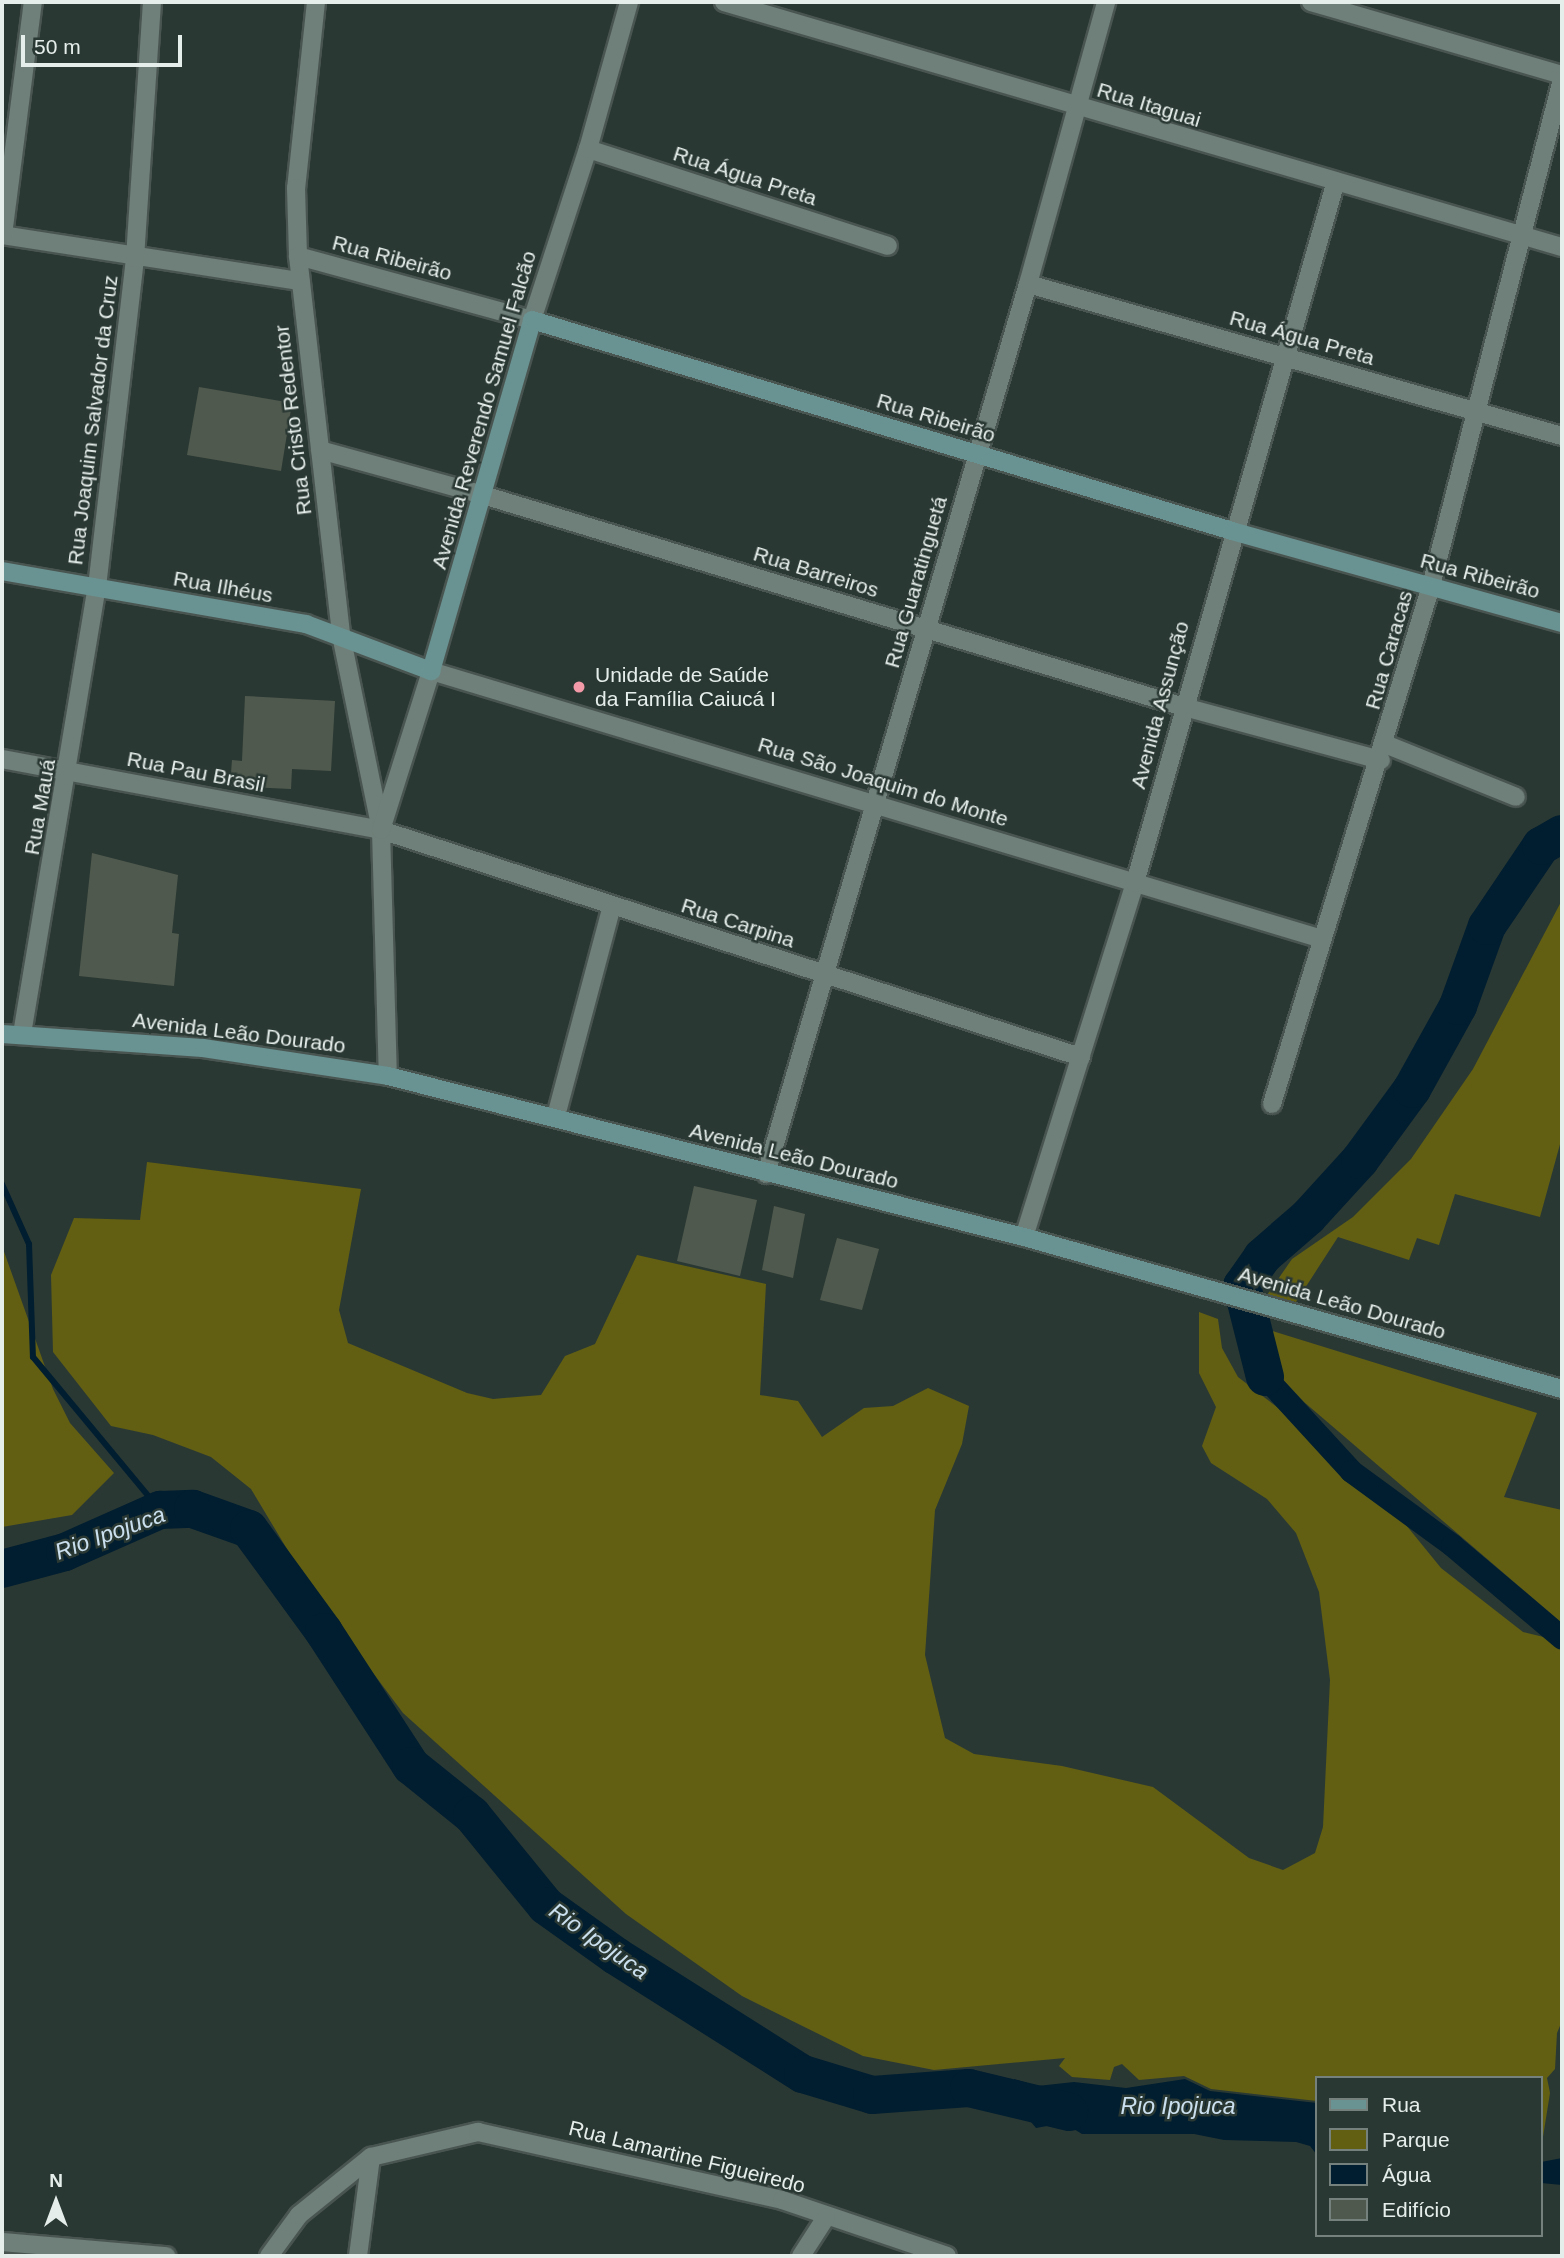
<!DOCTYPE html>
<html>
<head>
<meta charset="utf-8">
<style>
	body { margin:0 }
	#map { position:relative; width:1564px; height:2258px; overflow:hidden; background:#2a3833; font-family:Arial,sans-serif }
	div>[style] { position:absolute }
	.green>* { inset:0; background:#625f13 }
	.water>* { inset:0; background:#011e30 }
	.stream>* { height:6px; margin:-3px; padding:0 3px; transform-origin:3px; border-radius:3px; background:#011e30 }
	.canal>* { height:23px; margin:-11.5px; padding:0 11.5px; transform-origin:11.5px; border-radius:11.5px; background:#011e30 }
	.river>* { height:38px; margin:-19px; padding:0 19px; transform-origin:19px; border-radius:19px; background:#011e30 }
	.building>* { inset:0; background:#50594e }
	.roads { filter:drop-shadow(2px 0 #495551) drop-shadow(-2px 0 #495551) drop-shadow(0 2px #495551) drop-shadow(0 -2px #495551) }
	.street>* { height:18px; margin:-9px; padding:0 9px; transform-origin:9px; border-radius:9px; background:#6f7f79 }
	.secondary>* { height:18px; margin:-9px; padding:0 9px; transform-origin:9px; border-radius:9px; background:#699392 }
	.dots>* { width:19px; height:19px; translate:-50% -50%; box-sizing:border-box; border:4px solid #2a3833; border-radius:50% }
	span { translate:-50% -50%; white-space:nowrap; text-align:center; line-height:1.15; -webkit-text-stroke:5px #2a3833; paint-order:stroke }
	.street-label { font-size:21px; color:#e6eeeb }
	.poi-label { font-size:21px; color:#e6eeeb }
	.left { translate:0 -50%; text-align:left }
	.water-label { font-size:23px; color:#cbe0ef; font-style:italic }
	.frame { position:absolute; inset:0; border:4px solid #e6eeeb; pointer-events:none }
	.legend { position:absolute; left:1315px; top:2076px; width:228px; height:161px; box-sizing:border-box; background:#2a3833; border:2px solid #75817d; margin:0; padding:9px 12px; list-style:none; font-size:21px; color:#e6eeeb }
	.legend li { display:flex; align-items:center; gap:14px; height:35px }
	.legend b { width:35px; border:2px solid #75817d }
	.north { position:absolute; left:21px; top:2167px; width:70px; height:70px; -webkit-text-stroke:5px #2a3833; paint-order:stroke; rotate:0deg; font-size:19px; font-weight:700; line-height:28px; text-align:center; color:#e6eeeb }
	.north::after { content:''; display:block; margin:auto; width:24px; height:32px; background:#e6eeeb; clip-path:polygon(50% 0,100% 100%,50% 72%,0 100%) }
	.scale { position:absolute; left:21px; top:35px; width:161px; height:32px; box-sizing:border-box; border:4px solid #e6eeeb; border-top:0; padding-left:9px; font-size:21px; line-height:24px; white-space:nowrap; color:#e6eeeb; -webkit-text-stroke:5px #2a3833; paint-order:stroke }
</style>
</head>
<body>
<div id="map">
	<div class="green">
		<div style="clip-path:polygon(1562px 900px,1562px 1137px,1540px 1217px,1455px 1194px,1439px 1245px,1417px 1238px,1409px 1260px,1338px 1237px,1296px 1302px,1267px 1295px,1292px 1259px,1353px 1217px,1411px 1159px,1473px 1069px)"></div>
		<div style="clip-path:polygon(147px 1162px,361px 1189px,339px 1310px,348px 1343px,467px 1393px,493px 1399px,541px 1395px,565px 1356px,595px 1344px,637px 1255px,766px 1284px,760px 1395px,798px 1401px,822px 1437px,864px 1408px,893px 1406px,928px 1388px,969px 1406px,962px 1444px,935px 1510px,925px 1655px,945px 1738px,974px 1754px,1062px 1766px,1153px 1787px,1249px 1858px,1283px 1870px,1315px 1853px,1323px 1827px,1330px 1680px,1319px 1592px,1296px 1533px,1267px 1499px,1211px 1463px,1202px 1446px,1216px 1407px,1199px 1373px,1199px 1312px,1218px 1319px,1222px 1348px,1238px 1377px,1312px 1434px,1337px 1465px,1406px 1525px,1441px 1568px,1523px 1632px,1552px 1639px,1562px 1649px,1562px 2021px,1557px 2033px,1555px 2069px,1547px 2078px,1550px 2093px,1542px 2143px,1541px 2078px,1317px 2078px,1317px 2101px,1211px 2089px,1184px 2076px,1139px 2080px,1122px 2064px,1114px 2067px,1110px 2080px,1072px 2077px,1059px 2066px,1065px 2058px,934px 2070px,863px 2056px,742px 1996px,626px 1914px,403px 1713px,314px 1594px,251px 1489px,211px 1457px,153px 1435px,111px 1426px,53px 1352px,51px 1275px,74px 1218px,140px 1220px)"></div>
		<div style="clip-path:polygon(2px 1246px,53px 1389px,70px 1423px,114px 1473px,72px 1515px,2px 1527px)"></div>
		<div style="clip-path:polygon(1266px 1329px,1537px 1413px,1504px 1497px,1562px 1510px,1562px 1623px,1304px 1402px,1275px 1371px)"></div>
	</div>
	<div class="water">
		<div style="clip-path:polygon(1014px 2079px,1037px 2086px,1074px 2082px,1126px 2088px,1185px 2079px,1210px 2091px,1317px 2103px,1317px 2155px,1310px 2146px,1296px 2142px,1224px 2140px,1194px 2134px,1082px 2134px,1064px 2123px,1036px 2128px,1022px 2111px)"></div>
		<div style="clip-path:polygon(1562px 2158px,1562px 2185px,1541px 2183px,1541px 2162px)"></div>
	</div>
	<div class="stream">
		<div style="left:2px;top:1184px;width:66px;rotate:65.8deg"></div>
		<div style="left:29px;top:1244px;width:113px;rotate:88deg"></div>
		<div style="left:33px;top:1357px;width:199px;rotate:50.3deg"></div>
	</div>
	<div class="canal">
		<div style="left:1265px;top:1377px;width:127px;rotate:47.5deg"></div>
		<div style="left:1351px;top:1471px;width:125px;rotate:36.2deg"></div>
		<div style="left:1452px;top:1545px;width:144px;rotate:40.2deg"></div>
	</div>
	<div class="river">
		<div style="left:1265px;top:1377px;width:94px;rotate:-104.2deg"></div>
		<div style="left:1242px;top:1286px;width:35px;rotate:-55deg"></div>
		<div style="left:1262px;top:1257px;width:61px;rotate:-41deg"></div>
		<div style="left:1308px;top:1217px;width:77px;rotate:-47.6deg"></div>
		<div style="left:1360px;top:1160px;width:88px;rotate:-53.8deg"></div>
		<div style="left:1412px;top:1089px;width:95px;rotate:-61deg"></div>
		<div style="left:1458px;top:1006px;width:85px;rotate:-70.1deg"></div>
		<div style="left:1487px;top:926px;width:97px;rotate:-56deg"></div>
		<div style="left:1541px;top:846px;width:24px;rotate:-30deg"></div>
		<div style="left:2px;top:1569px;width:65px;rotate:-15.1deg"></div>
		<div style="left:65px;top:1552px;width:104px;rotate:-23.9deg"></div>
		<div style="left:160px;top:1510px;width:33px;rotate:-2deg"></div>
		<div style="left:193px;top:1509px;width:59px;rotate:19.7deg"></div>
		<div style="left:249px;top:1529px;width:127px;rotate:53.9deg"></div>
		<div style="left:324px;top:1632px;width:160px;rotate:57deg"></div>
		<div style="left:411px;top:1766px;width:78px;rotate:38.8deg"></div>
		<div style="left:472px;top:1815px;width:117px;rotate:50.9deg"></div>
		<div style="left:546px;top:1906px;width:86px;rotate:35.5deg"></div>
		<div style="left:616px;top:1956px;width:221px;rotate:32.3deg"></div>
		<div style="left:803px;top:2074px;width:72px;rotate:16.9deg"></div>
		<div style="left:872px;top:2095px;width:97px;rotate:-4.1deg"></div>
		<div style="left:969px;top:2088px;width:103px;rotate:13.5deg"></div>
	</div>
	<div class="building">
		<div style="clip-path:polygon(199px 387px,292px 403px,281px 471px,187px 455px)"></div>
		<div style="clip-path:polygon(245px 696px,335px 701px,331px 771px,292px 769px,291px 789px,230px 786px,232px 760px,242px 761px)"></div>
		<div style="clip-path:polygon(92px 853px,178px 875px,172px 933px,179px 934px,174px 986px,79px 976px)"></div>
		<div style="clip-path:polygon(694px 1186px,757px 1200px,740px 1276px,677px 1261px)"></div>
		<div style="clip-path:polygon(774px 1206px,805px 1214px,793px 1278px,762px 1270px)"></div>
		<div style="clip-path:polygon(837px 1238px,879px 1249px,862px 1310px,820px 1300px)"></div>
	</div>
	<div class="roads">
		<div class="street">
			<div style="left:316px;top:2px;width:187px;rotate:96.1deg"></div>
			<div style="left:296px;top:188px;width:68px;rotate:88.3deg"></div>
			<div style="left:298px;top:256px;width:381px;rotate:83.5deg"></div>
			<div style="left:341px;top:635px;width:199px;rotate:78.4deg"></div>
			<div style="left:381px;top:830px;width:246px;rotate:88.4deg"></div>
			<div style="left:724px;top:2px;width:873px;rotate:16.3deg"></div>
			<div style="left:1311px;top:2px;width:261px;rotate:16.2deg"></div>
			<div style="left:588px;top:149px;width:315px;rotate:17.9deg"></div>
			<div style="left:2px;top:235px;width:302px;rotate:8.8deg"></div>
			<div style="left:3px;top:235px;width:235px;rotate:-82.7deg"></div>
			<div style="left:298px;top:256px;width:243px;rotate:15.3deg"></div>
			<div style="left:532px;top:320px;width:180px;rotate:-71.9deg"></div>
			<div style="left:588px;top:149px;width:153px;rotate:-74.4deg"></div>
			<div style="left:1028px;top:284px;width:555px;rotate:15.89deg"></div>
			<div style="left:320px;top:450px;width:169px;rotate:15.4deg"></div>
			<div style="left:483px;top:495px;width:732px;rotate:16.83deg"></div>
			<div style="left:1184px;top:707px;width:204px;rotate:15.1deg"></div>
			<div style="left:1385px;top:744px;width:141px;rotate:22deg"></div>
			<div style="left:2px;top:759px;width:386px;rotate:10.6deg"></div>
			<div style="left:381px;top:830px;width:736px;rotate:17.97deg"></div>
			<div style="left:381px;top:830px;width:167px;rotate:-72.5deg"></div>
			<div style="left:431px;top:671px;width:930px;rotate:16.74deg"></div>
			<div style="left:22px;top:1034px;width:453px;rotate:-80.5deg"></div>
			<div style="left:97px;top:587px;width:331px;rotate:-83.4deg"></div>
			<div style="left:135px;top:258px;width:257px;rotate:-86.2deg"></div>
			<div style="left:1272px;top:1104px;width:542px;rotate:-72.94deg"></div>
			<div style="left:1431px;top:586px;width:523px;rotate:-75.49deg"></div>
			<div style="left:556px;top:1116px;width:217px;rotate:-75.1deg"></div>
			<div style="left:766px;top:1174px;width:928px;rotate:-73.6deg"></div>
			<div style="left:1028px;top:284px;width:293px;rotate:-74.5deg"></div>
			<div style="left:1024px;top:1237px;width:371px;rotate:-72.6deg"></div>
			<div style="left:1135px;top:883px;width:727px;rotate:-74.03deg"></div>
			<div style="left:2px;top:2242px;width:165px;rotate:4.9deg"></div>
			<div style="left:269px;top:2256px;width:51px;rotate:-53.8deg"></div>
			<div style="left:299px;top:2215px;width:92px;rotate:-38.9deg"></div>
			<div style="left:371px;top:2157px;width:110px;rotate:-13.2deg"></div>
			<div style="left:478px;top:2132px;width:312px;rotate:12.6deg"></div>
			<div style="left:782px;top:2200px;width:174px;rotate:18.7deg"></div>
			<div style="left:358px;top:2256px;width:100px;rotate:-82.5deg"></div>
			<div style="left:801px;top:2256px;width:46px;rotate:-57.3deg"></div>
		</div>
		<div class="secondary">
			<div style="left:2px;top:571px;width:309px;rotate:9.9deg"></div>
			<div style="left:306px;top:624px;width:134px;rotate:20.6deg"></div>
			<div style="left:431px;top:671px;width:365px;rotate:-73.9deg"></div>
			<div style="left:532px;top:320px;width:731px;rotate:16.77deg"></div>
			<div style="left:1232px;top:531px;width:343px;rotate:15.6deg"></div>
			<div style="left:2px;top:1034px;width:201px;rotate:4deg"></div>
			<div style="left:203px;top:1048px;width:187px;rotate:8.6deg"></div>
			<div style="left:388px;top:1076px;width:656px;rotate:14.21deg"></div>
			<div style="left:1024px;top:1237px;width:559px;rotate:15.78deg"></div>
		</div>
	</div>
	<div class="dots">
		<div style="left:579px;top:687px;background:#f39aa9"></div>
	</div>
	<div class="street-label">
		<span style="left:1149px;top:105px;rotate:17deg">Rua Itaguai</span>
		<span style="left:745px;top:176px;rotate:18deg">Rua Água Preta</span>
		<span style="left:392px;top:258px;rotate:15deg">Rua Ribeirão</span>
		<span style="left:1302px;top:338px;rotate:16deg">Rua Água Preta</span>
		<span style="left:484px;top:410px;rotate:-74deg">Avenida Reverendo Samuel Falcão</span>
		<span style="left:936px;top:418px;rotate:17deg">Rua Ribeirão</span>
		<span style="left:93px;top:420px;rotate:-83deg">Rua Joaquim Salvador da Cruz</span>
		<span style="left:293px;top:420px;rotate:-97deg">Rua Cristo Redentor</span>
		<span style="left:816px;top:572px;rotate:17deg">Rua Barreiros</span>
		<span style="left:1480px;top:576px;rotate:15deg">Rua Ribeirão</span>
		<span style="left:916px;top:582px;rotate:-74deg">Rua Guaratinguetá</span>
		<span style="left:223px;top:587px;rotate:10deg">Rua Ilhéus</span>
		<span style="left:1389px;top:650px;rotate:-74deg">Rua Caracas</span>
		<span style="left:1160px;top:705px;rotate:-75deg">Avenida Assunção</span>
		<span style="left:196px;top:772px;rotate:11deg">Rua Pau Brasil</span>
		<span style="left:883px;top:782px;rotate:17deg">Rua São Joaquim do Monte</span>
		<span style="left:40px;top:807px;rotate:-80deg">Rua Mauá</span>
		<span style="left:738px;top:923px;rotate:18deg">Rua Carpina</span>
		<span style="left:239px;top:1033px;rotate:7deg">Avenida Leão Dourado</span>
		<span style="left:794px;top:1156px;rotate:14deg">Avenida Leão Dourado</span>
		<span style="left:1342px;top:1303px;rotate:16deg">Avenida Leão Dourado</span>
		<span style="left:687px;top:2157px;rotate:14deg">Rua Lamartine Figueiredo</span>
	</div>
	<div class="poi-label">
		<span class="left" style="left:595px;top:687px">Unidade de Saúde<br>da Família Caiucá I</span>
	</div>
	<div class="water-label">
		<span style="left:110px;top:1533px;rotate:-20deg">Rio Ipojuca</span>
		<span style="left:599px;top:1941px;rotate:35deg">Rio Ipojuca</span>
		<span style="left:1178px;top:2106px">Rio Ipojuca</span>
	</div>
	<div class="frame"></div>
	<ul class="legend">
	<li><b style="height:9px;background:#699392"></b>Rua</li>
	<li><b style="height:19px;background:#625f13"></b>Parque</li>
	<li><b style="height:19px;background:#011e30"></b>Água</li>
	<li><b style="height:19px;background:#50594e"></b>Edifício</li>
	</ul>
	<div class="north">N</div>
	<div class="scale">50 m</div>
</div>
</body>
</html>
